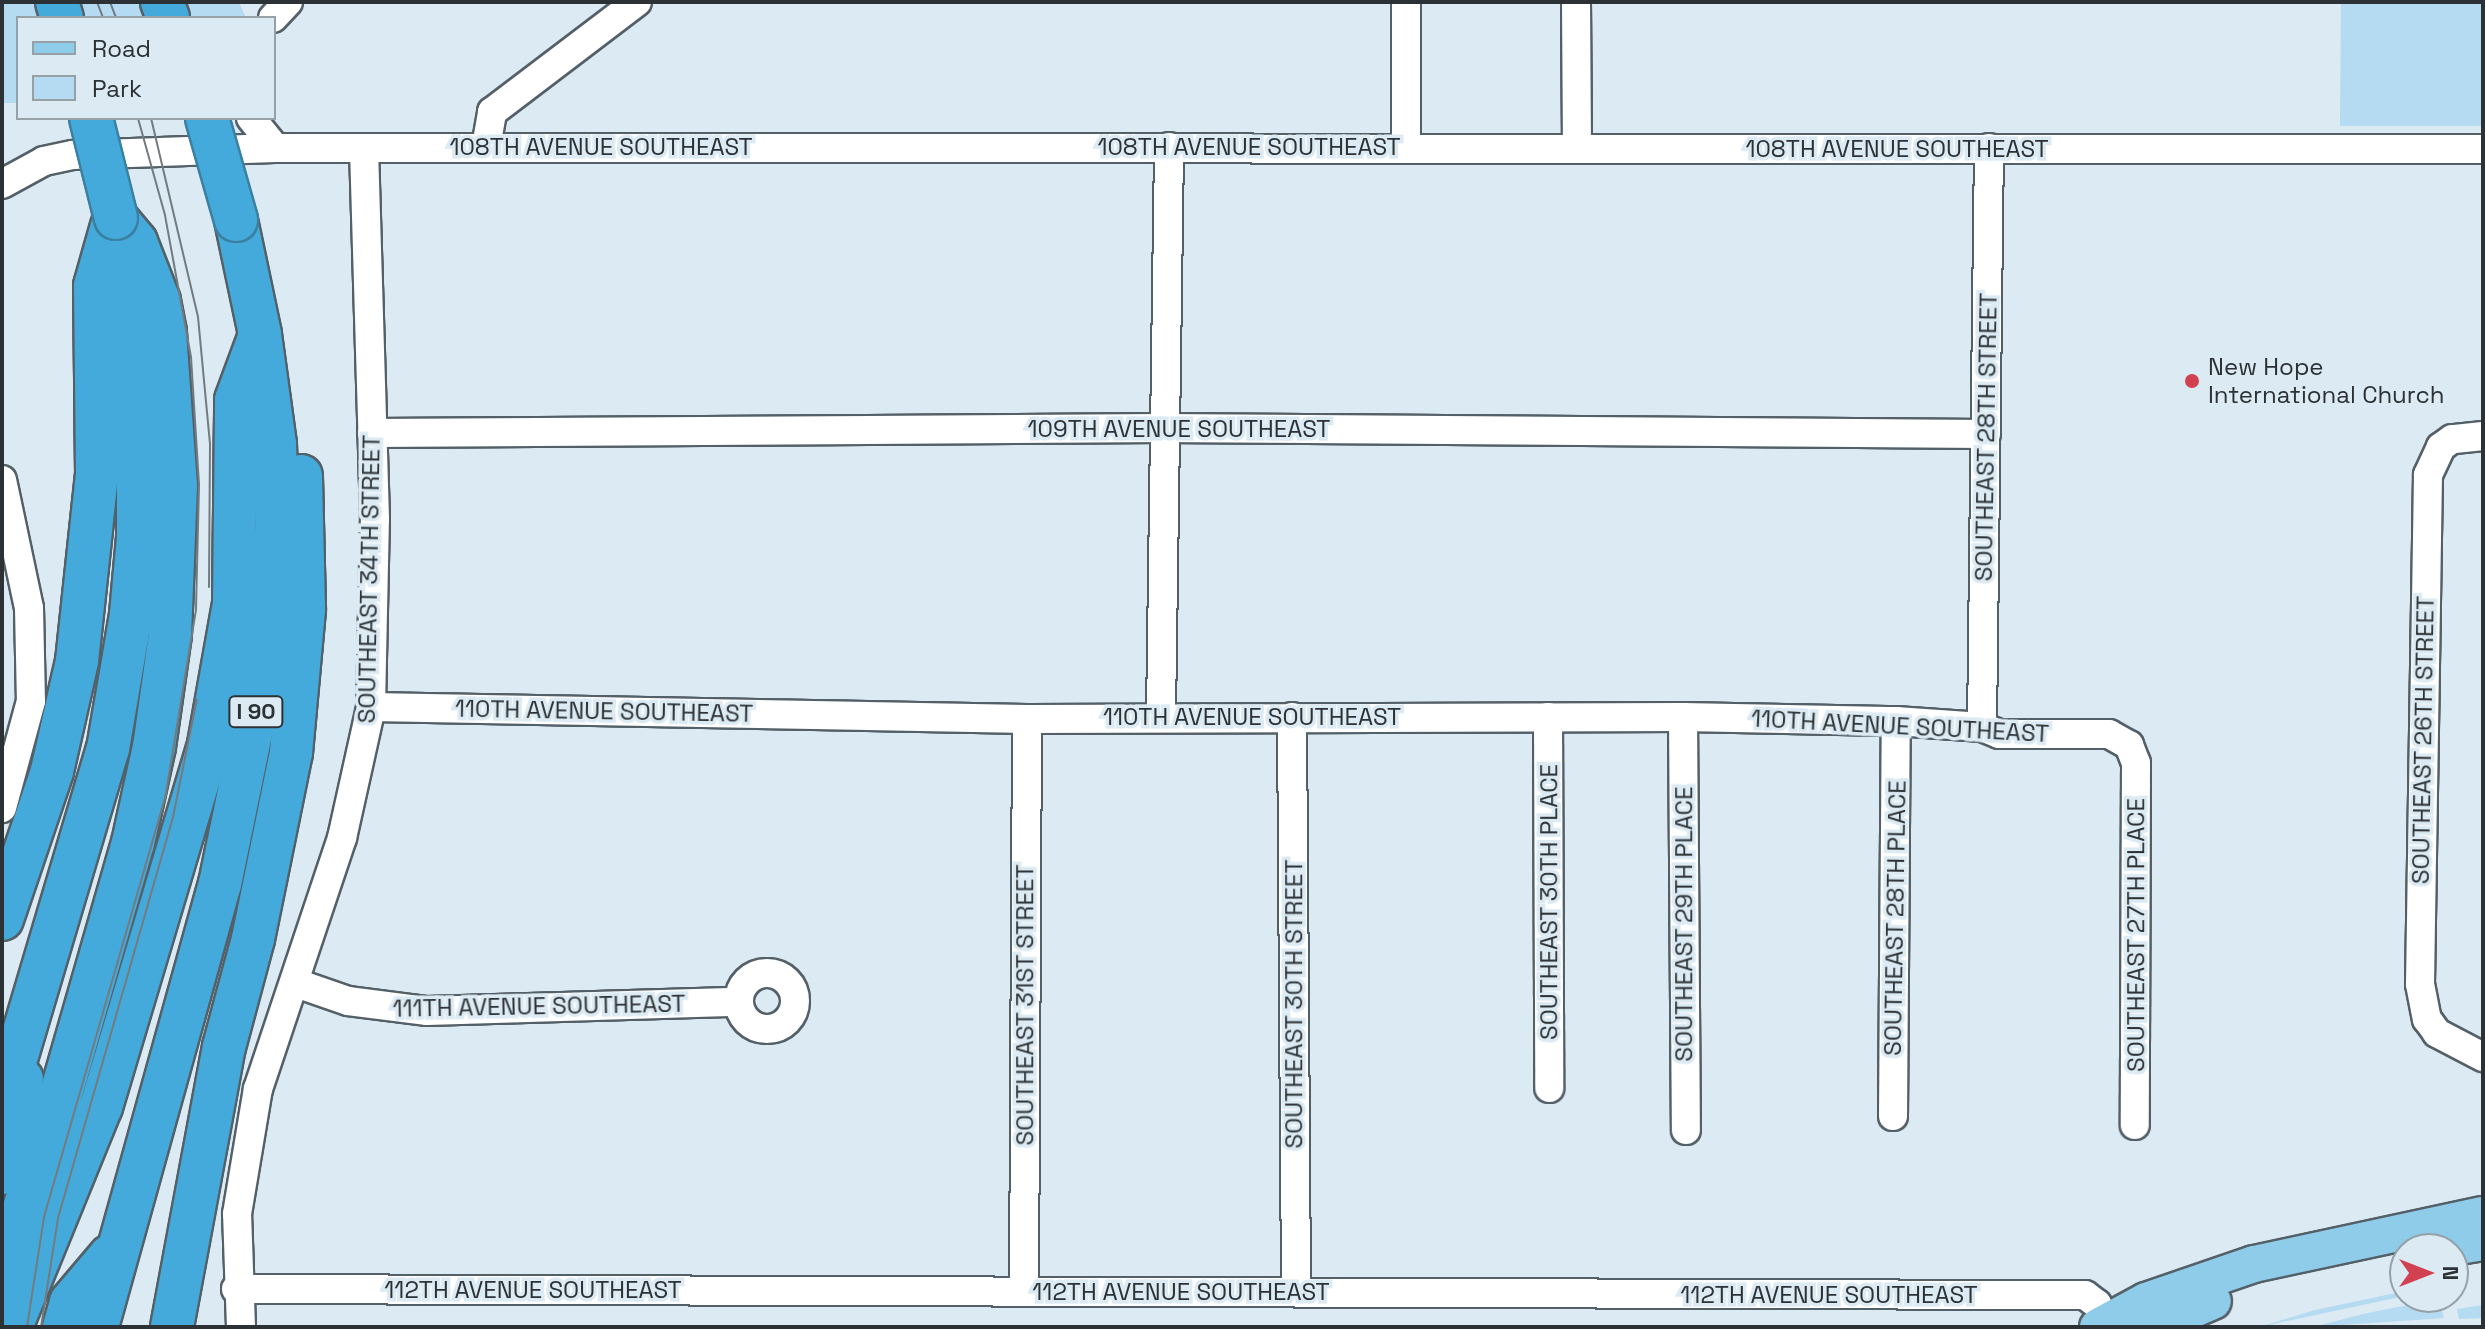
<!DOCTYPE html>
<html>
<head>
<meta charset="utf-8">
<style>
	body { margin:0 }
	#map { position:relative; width:2485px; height:1329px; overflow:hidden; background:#dceaf3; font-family:"Space Grotesk",sans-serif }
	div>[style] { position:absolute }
	.green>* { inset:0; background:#b4dbf1 }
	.roads { filter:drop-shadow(2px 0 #546068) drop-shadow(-2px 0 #546068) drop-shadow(0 2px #546068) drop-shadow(0 -2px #546068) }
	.minor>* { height:28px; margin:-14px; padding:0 14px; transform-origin:14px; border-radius:14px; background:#fff }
	.minor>.ring { margin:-14px; padding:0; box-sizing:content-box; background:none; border:28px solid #fff; border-radius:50% }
	.major>* { height:36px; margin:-18px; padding:0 18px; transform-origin:18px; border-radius:18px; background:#8fcce9 }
	.highway>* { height:42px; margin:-21px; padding:0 21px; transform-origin:21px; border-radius:21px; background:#44aadb }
	.tram>* { height:2px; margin:-1px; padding:0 1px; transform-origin:1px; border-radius:1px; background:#727b80 }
	.bridges { filter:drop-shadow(2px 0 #3b80a1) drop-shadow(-2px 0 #3b80a1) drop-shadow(0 2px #3b80a1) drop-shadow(0 -2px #3b80a1) }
	.highway-bridge>* { height:42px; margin:-21px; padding:0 21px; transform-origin:21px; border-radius:21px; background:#44aadb }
	.dots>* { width:22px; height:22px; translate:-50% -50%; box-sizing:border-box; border:4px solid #dceaf3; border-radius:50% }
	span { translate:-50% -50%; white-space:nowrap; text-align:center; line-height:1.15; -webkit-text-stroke:7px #dceaf3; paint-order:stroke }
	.shield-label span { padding:2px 6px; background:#dceaf3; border:2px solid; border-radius:6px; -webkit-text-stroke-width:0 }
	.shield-label { font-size:22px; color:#2b3134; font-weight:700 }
	.street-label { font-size:24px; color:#2b3134 }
	.poi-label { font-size:24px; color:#2b3134 }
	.left { translate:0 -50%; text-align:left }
	.frame { position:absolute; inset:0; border:4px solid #2b3134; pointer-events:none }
	.legend { position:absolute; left:16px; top:16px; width:260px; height:104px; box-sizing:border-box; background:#dceaf3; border:2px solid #95a0a7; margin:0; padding:10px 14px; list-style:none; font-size:24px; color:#2b3134 }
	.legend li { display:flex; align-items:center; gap:16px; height:40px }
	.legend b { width:40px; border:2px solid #95a0a7 }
	.north { position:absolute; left:2389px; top:1233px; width:80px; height:80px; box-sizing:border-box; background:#dceaf3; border:2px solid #95a0a7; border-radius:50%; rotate:90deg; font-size:22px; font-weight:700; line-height:32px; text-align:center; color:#2b3134 }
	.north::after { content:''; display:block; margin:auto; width:28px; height:36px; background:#d14151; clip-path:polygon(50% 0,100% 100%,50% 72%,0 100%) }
</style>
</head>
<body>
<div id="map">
	<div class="green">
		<div style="clip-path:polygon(2px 2px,239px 2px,246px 18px,18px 18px,18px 103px,2px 103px)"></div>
		<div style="clip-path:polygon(2341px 2px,2483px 2px,2483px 126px,2340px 126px)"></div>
		<div style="clip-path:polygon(2405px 1291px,2405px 1296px,2259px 1327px,2315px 1310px)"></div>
		<div style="clip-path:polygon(2438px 1299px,2444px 1318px,2313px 1327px,2363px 1314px)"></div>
		<div style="clip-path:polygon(2483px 1305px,2483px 1318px,2459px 1319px,2457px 1309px)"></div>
	</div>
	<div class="roads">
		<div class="minor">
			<div style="left:1406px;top:2px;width:145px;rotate:90deg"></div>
			<div style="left:1576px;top:2px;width:147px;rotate:89.6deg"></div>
			<div style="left:273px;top:18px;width:22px;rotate:-47deg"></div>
			<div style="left:251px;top:118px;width:38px;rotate:51deg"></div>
			<div style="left:486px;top:147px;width:36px;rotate:-80deg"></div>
			<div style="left:492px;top:112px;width:182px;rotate:-37.2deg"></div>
			<div style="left:2px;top:184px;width:48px;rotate:-28.7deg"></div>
			<div style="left:44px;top:161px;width:30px;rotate:-12deg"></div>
			<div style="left:73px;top:155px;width:202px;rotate:-2deg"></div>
			<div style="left:275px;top:148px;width:2208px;rotate:0.03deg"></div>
			<div style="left:372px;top:433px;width:790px;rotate:-0.36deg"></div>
			<div style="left:1162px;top:428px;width:824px;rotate:0.42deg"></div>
			<div style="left:2483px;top:436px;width:31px;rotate:174deg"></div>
			<div style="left:2452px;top:439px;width:14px;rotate:144deg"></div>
			<div style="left:2441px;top:447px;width:31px;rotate:115deg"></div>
			<div style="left:2428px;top:475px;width:509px;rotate:90.9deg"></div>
			<div style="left:2420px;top:984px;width:36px;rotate:79deg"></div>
			<div style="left:2427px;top:1019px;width:17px;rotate:54deg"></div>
			<div style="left:2437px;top:1033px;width:52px;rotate:27.6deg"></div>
			<div style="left:2px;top:480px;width:131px;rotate:78.1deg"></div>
			<div style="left:29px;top:608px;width:93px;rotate:88.8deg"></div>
			<div style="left:31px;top:701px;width:111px;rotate:105.2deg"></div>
			<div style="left:371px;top:707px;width:656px;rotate:1.05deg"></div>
			<div style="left:1027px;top:719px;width:656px;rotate:-0.17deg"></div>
			<div style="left:1683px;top:717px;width:213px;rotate:1.1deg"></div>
			<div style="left:1896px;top:721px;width:86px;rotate:4deg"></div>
			<div style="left:1982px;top:727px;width:18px;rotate:22deg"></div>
			<div style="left:1999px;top:734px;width:110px"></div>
			<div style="left:2109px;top:734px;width:23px;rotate:29deg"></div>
			<div style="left:2129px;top:745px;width:19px;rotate:69deg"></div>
			<div style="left:2136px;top:763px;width:362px;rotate:90.2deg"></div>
			<div style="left:1161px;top:715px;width:568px;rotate:-89.19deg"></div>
			<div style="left:1292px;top:717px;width:575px;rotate:89.6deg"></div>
			<div style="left:1548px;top:717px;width:371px;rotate:89.8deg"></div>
			<div style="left:1683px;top:717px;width:413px;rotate:89.6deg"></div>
			<div style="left:1982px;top:727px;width:579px;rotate:-89.31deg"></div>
			<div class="ring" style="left:739px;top:973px;width:28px;height:28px"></div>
			<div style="left:296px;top:983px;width:55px;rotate:19.1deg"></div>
			<div style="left:348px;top:1001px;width:80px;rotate:7.2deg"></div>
			<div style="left:427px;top:1011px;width:311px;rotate:-1.7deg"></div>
			<div style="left:1893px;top:1116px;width:395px;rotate:-89.6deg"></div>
			<div style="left:236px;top:1289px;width:1849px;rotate:0.19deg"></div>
			<div style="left:2085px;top:1295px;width:15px;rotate:37deg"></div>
			<div style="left:2097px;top:1304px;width:26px;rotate:61deg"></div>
			<div style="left:1024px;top:1291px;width:572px;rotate:-89.7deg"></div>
			<div style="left:241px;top:1327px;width:113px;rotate:-92deg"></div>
			<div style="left:237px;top:1214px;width:127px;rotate:-80.5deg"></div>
			<div style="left:258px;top:1089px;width:265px;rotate:-71.5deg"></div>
			<div style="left:342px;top:838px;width:134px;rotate:-77.5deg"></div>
			<div style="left:371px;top:707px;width:188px;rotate:-88.8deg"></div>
			<div style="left:375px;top:519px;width:371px;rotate:-91.7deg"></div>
		</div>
		<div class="major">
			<div style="left:2441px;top:1249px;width:43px;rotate:-9.5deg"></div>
			<div style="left:2098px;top:1327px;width:55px;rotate:-28.4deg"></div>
			<div style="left:2146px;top:1301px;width:114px;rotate:-18.9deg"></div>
			<div style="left:2254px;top:1264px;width:234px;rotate:-12.1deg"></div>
			<div style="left:2152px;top:1327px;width:66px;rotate:-23.1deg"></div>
		</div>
		<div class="highway">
			<div style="left:57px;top:2px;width:17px;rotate:73deg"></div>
			<div style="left:162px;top:2px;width:17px;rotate:69deg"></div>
			<div style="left:2px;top:919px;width:156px;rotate:-71.3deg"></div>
			<div style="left:52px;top:771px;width:113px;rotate:-77.2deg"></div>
			<div style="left:77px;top:661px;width:188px;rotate:-83.9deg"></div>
			<div style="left:97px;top:474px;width:188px;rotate:-90.6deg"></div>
			<div style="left:95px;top:286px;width:62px;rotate:-74.2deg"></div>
			<div style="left:2px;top:1106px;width:372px;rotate:-73.5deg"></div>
			<div style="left:108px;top:749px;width:137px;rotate:-80.3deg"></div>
			<div style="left:131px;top:614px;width:77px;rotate:-84.8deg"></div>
			<div style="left:138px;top:537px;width:159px;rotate:-90deg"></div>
			<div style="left:138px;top:378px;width:129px;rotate:-97.1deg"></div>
			<div style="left:2px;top:1173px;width:96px;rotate:-78deg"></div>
			<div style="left:2px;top:1268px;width:122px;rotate:-69.9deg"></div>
			<div style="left:44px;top:1153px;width:323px;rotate:-74deg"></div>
			<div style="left:133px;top:843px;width:98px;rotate:-77.7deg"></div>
			<div style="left:154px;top:747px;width:113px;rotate:-81.9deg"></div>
			<div style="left:170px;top:635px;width:149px;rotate:-87.7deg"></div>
			<div style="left:176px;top:486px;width:154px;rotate:-94.1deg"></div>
			<div style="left:165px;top:332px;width:32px;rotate:-101deg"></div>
			<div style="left:159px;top:301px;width:63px;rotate:-111.3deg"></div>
			<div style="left:136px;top:242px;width:31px;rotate:-130deg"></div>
			<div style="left:11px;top:1327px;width:238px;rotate:-67.8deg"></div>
			<div style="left:101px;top:1107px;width:379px;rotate:-73.4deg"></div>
			<div style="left:209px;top:744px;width:143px;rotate:-79.9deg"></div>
			<div style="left:234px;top:603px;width:203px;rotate:-89.4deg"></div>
			<div style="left:236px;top:400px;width:69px;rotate:-69.7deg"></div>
			<div style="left:64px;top:1327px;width:26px;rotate:-74deg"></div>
			<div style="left:71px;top:1302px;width:60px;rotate:-49.7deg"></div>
			<div style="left:97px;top:1327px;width:460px;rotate:-74.5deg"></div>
			<div style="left:220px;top:884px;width:208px;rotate:-78.4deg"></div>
			<div style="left:262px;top:680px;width:157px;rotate:-84.5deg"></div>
			<div style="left:277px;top:524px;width:80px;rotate:-91.4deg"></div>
			<div style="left:275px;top:444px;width:111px;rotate:-97.8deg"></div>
			<div style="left:260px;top:334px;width:116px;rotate:-101.9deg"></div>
			<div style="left:172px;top:1327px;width:285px;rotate:-79.5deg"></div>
			<div style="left:224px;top:1047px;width:112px;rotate:-75deg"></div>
			<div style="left:253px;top:939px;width:190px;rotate:-78.5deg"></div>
			<div style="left:291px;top:753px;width:145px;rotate:-84.8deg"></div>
			<div style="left:304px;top:609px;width:133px;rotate:-91.3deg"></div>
		</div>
	</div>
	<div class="tram">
		<div style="left:97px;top:2px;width:17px;rotate:69deg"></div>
		<div style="left:110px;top:2px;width:17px;rotate:69deg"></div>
		<div style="left:151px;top:118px;width:204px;rotate:76.7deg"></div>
		<div style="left:198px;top:317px;width:127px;rotate:84.6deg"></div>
		<div style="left:210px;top:443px;width:144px;rotate:90.4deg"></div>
		<div style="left:27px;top:1327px;width:111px;rotate:-81.2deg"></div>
		<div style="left:44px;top:1217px;width:441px;rotate:-73.9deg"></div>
		<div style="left:166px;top:793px;width:186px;rotate:-80.7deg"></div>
		<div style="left:196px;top:609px;width:125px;rotate:-88.6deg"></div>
		<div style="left:199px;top:484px;width:127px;rotate:-93.6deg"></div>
		<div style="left:191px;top:357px;width:144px;rotate:-100.4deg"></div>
		<div style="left:165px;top:215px;width:101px;rotate:-105.6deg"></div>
		<div style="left:41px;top:1327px;width:110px;rotate:-81.1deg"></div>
		<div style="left:58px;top:1218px;width:417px;rotate:-74deg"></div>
		<div style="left:173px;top:817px;width:120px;rotate:-78.5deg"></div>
	</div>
	<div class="bridges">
		<div class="highway-bridge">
			<div style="left:91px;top:118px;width:103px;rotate:76deg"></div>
			<div style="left:207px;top:118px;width:106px;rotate:74.1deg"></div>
		</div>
	</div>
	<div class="dots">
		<div style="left:2192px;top:381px;background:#d14151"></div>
	</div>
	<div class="shield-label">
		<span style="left:256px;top:712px">I 90</span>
	</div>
	<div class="street-label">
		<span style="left:601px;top:147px">108TH AVENUE SOUTHEAST</span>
		<span style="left:1249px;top:147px">108TH AVENUE SOUTHEAST</span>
		<span style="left:1897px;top:149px">108TH AVENUE SOUTHEAST</span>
		<span style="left:1179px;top:429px">109TH AVENUE SOUTHEAST</span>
		<span style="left:1986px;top:437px;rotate:-89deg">SOUTHEAST 28TH STREET</span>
		<span style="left:369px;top:579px;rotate:-89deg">SOUTHEAST 34TH STREET</span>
		<span style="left:604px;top:711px;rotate:1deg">110TH AVENUE SOUTHEAST</span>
		<span style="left:1252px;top:717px">110TH AVENUE SOUTHEAST</span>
		<span style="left:1900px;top:726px;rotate:3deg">110TH AVENUE SOUTHEAST</span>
		<span style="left:2423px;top:740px;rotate:-89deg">SOUTHEAST 26TH STREET</span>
		<span style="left:1549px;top:902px;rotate:-90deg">SOUTHEAST 30TH PLACE</span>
		<span style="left:1895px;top:918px;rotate:-89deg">SOUTHEAST 28TH PLACE</span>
		<span style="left:1684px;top:924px;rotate:-90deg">SOUTHEAST 29TH PLACE</span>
		<span style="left:2136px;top:935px;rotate:-90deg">SOUTHEAST 27TH PLACE</span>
		<span style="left:1294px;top:1004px;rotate:-90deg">SOUTHEAST 30TH STREET</span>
		<span style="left:1025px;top:1005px;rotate:-90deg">SOUTHEAST 31ST STREET</span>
		<span style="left:539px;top:1006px;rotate:-1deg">111TH AVENUE SOUTHEAST</span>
		<span style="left:533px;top:1290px">112TH AVENUE SOUTHEAST</span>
		<span style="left:1181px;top:1292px">112TH AVENUE SOUTHEAST</span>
		<span style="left:1829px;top:1295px">112TH AVENUE SOUTHEAST</span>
	</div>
	<div class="poi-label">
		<span class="left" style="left:2208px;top:381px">New Hope<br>International Church</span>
	</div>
	<div class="frame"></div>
	<ul class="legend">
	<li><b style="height:10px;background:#8fcce9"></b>Road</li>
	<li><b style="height:22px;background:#b4dbf1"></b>Park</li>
	</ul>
	<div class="north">N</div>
</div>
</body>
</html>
